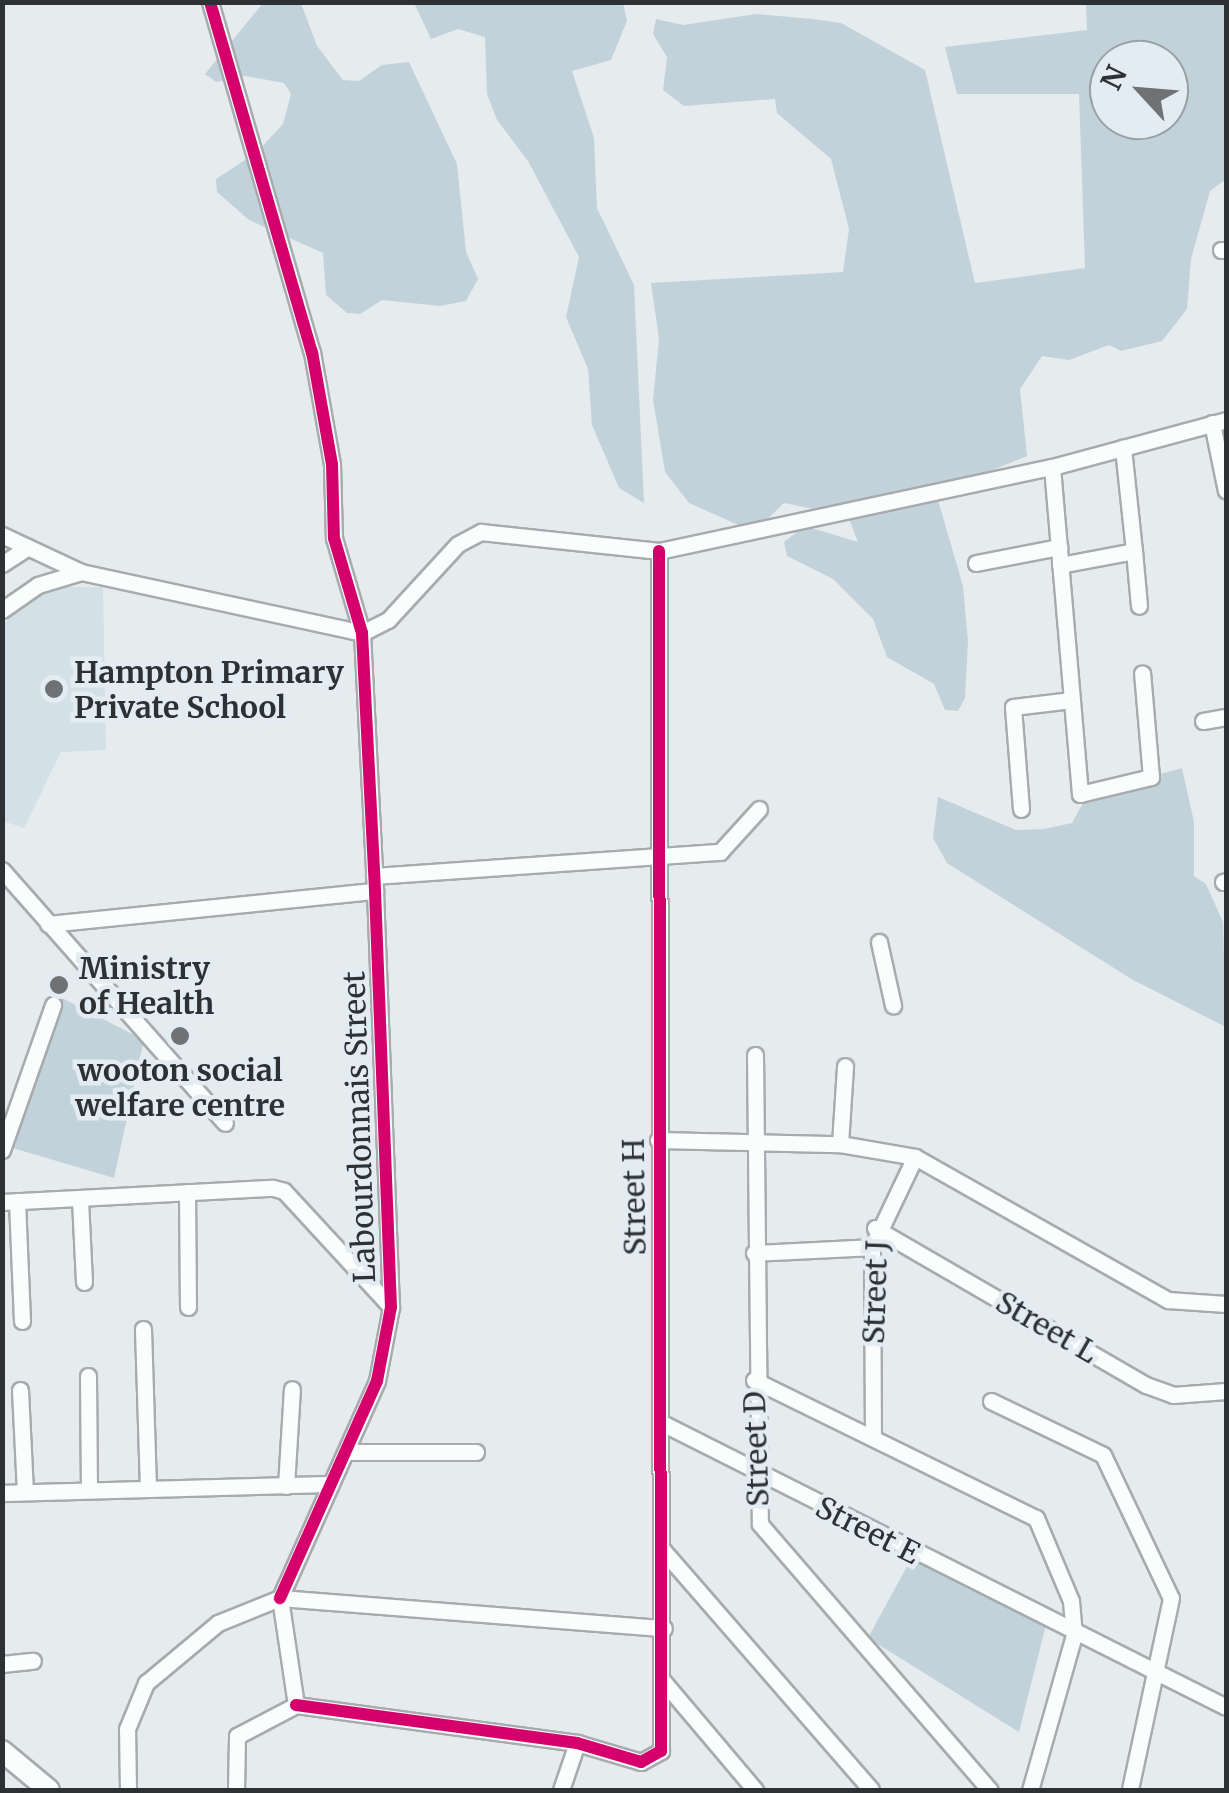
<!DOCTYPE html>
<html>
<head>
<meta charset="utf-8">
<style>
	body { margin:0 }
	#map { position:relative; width:1229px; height:1793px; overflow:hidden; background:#e6ebee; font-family:Merriweather,serif }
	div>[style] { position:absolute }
	.built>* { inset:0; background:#d3e0e6 }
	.green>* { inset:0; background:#c2d2db }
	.roads { filter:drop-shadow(2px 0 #a7abae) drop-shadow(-2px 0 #a7abae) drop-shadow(0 2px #a7abae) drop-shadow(0 -2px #a7abae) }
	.minor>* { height:15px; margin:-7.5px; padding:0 7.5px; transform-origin:7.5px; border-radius:7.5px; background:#fbfcfc }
	.major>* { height:20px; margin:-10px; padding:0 10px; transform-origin:10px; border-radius:10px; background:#fbfcfc }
	.cycleway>* { height:12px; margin:-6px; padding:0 6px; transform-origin:6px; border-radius:6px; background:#d6006c }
	.dots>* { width:28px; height:28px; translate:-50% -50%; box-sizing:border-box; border:5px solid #e2ecf2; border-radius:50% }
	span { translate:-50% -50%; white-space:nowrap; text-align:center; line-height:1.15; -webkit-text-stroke:9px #e2ecf2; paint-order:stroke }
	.poi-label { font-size:30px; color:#2d3133; font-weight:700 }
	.left { translate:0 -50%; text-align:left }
	.street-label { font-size:30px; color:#2d3133 }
	.frame { position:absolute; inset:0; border:5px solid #2d3133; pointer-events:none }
	.north { position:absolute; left:1089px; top:40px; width:100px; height:100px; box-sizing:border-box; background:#e2ecf2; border:2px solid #9aa1a6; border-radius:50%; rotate:296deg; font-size:28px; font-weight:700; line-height:40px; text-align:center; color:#2d3133 }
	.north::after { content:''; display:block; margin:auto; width:35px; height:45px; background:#6e7274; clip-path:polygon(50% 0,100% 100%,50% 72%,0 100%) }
</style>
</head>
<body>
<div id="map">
	<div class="built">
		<div style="clip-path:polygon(52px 587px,103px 587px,106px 750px,61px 752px,24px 828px,3px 821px,2px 627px,22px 602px)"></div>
	</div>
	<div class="green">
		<div style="clip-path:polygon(263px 3px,301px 3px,317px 46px,343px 80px,359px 81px,382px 65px,409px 62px,457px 164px,466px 252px,478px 279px,466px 301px,440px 306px,382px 300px,360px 314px,347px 313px,326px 295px,323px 253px,249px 220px,217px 192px,216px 179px,257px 152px,283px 124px,291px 94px,284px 83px,245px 76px,216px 82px,205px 74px)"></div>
		<div style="clip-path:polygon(414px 3px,623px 3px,627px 21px,611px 60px,572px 71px,594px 138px,597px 208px,634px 285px,644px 503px,619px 488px,592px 425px,588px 369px,566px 317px,579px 257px,528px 161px,497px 120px,487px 94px,485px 37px,458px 29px,431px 39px)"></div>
		<div style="clip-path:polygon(evenodd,1086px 3px,1226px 3px,1226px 179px,1210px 191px,1191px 259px,1187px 309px,1162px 341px,1121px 351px,1109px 345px,1069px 360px,1042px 356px,1020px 389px,1027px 456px,936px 493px,963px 586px,968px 641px,965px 698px,958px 711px,945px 710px,934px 684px,887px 657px,873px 619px,833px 579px,787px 556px,784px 542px,805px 526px,858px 542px,848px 516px,784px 503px,754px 532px,689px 503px,665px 472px,653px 400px,659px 339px,651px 283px,843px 272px,849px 229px,831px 159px,777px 113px,775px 99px,684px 106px,663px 90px,667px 57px,653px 34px,656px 19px,683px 25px,756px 14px,813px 19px,841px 23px,925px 70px,975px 283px,1085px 268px,1079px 94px,957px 94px,945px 47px,1087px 30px,1086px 3px,1109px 60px,1169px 60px,1169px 120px,1109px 120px,1109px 60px)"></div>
		<div style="clip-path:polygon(1182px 768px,1194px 822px,1194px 876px,1206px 884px,1223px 922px,1226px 1027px,1133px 980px,947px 863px,933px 838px,938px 797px,1016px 830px,1044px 829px,1072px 823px,1092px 787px,1104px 779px,1131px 782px)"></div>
		<div style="clip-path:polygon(62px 998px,144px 1040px,114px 1178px,6px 1146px)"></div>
		<div style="clip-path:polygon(912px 1557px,1046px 1625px,1019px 1732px,868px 1638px)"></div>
	</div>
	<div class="roads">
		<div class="minor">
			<div style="left:210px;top:2px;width:365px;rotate:73.8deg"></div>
			<div style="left:312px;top:352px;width:114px;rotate:79.9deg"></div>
			<div style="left:332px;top:464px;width:74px;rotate:88.5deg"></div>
			<div style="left:334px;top:538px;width:99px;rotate:73.6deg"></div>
			<div style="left:362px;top:633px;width:258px;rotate:87.1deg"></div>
			<div style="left:375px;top:891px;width:416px;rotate:87.8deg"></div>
			<div style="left:391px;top:1307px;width:75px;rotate:100.7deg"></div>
			<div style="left:377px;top:1381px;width:238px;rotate:114.1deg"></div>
			<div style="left:1221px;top:250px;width:5px"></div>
			<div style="left:1212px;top:423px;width:69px;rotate:78.4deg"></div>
			<div style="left:1052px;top:467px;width:328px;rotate:85.1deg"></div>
			<div style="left:1080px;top:794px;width:73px;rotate:-13.5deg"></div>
			<div style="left:1151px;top:777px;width:104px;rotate:-94.9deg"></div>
			<div style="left:2px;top:535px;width:87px;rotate:25.1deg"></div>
			<div style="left:81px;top:572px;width:288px;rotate:12.2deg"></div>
			<div style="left:362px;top:633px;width:29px;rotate:-27deg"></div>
			<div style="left:388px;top:620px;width:103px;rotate:-47.4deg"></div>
			<div style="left:458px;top:544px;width:26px;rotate:-28deg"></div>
			<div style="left:481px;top:532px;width:179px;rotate:6.1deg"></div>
			<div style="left:659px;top:551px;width:402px;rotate:-12.1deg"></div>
			<div style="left:1052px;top:467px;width:180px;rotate:-15.1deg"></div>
			<div style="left:1134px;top:551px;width:55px;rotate:84.8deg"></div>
			<div style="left:976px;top:563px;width:85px;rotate:-10.9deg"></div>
			<div style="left:2px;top:564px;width:31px;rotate:-33deg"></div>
			<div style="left:1060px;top:565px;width:75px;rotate:-10.7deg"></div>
			<div style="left:1134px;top:551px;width:104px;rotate:-96.1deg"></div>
			<div style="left:2px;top:610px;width:44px;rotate:-34.8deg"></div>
			<div style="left:38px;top:585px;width:45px;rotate:-16.8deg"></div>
			<div style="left:1203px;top:721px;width:23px;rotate:-10deg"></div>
			<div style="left:1021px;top:809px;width:102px;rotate:-94.5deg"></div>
			<div style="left:1013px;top:707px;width:59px;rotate:-6.8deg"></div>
			<div style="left:2px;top:870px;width:337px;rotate:48.6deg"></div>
			<div style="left:374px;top:876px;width:347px;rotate:-4deg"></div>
			<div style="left:720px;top:852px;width:58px;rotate:-47.8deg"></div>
			<div style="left:1223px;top:882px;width:3px;rotate:-18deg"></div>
			<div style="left:48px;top:924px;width:329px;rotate:-5.8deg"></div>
			<div style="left:879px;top:942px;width:65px;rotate:77.5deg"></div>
			<div style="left:755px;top:1055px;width:469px;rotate:89.4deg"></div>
			<div style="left:760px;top:1524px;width:352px;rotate:49.2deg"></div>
			<div style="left:658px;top:1140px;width:182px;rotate:1.3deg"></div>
			<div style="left:840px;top:1144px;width:76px;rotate:9.8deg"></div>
			<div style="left:915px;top:1157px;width:291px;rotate:29.5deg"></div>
			<div style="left:1168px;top:1300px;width:58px;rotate:3.9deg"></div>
			<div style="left:840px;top:1144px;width:78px;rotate:-86.3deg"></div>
			<div style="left:2px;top:1150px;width:154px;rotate:-70.6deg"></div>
			<div style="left:187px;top:1192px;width:115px;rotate:89.5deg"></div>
			<div style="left:80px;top:1200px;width:82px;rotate:87.2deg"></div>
			<div style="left:17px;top:1201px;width:120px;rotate:87.6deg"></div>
			<div style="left:2px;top:1202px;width:271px;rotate:-3deg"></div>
			<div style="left:273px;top:1188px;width:11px;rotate:15deg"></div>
			<div style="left:284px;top:1191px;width:158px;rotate:47.3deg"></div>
			<div style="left:875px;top:1228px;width:313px;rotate:30.1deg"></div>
			<div style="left:1146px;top:1385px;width:29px;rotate:20deg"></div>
			<div style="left:1173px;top:1395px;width:53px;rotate:-4.3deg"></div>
			<div style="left:754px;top:1253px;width:118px;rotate:-2.9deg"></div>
			<div style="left:143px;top:1329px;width:160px;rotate:88.2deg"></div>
			<div style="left:88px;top:1376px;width:114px;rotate:89.5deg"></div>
			<div style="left:754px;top:1380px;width:314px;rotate:26.1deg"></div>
			<div style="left:1036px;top:1518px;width:90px;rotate:67.1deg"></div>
			<div style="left:1071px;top:1601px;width:34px;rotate:85deg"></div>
			<div style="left:1074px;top:1635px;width:161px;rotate:105.8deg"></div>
			<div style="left:20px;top:1390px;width:102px;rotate:87.2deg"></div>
			<div style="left:991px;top:1401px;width:124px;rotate:25.7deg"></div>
			<div style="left:1103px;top:1455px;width:158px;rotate:64.6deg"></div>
			<div style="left:1171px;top:1598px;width:196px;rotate:102.1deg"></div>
			<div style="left:662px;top:1423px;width:631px;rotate:26.73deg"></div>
			<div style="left:873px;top:1438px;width:191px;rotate:-90.3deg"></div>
			<div style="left:872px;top:1247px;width:100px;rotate:-64.5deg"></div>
			<div style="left:348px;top:1452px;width:128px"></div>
			<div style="left:286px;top:1486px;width:97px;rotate:-86.5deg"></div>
			<div style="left:2px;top:1493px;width:327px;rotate:-1.6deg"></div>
			<div style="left:661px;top:1548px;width:320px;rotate:49deg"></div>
			<div style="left:280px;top:1598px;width:108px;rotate:81.5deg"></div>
			<div style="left:2px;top:1664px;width:31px;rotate:-6deg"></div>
			<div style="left:663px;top:1681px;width:143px;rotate:49.8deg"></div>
			<div style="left:296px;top:1705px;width:284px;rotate:7.7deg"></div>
			<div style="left:577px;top:1743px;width:67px;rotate:16.5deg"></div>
			<div style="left:641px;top:1762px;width:23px;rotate:-29deg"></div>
			<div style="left:661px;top:1751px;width:1200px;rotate:-90.1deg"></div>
			<div style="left:128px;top:1790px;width:61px;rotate:-90.9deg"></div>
			<div style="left:127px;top:1729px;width:50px;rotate:-67.6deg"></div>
			<div style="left:146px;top:1683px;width:94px;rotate:-39.8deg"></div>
			<div style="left:218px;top:1623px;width:67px;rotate:-22deg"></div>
			<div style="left:280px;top:1598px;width:385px;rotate:4.5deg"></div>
			<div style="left:236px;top:1790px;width:54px;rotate:-88.9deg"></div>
			<div style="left:237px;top:1736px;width:67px;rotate:-27.7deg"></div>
			<div style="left:561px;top:1790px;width:50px;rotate:-71.2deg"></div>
		</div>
		<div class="major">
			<div style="left:2px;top:1751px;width:61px;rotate:39.7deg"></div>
		</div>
	</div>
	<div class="cycleway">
		<div style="left:210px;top:2px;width:365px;rotate:73.8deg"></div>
		<div style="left:312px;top:352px;width:114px;rotate:79.9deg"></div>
		<div style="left:332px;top:464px;width:74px;rotate:88.5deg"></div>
		<div style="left:334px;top:538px;width:99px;rotate:73.6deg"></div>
		<div style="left:362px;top:633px;width:258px;rotate:87.1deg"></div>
		<div style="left:375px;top:891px;width:416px;rotate:87.8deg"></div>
		<div style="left:391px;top:1307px;width:75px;rotate:100.7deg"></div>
		<div style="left:377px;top:1381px;width:238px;rotate:114.1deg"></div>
		<div style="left:296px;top:1705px;width:284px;rotate:7.7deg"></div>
		<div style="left:577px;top:1743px;width:67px;rotate:16.5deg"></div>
		<div style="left:641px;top:1762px;width:23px;rotate:-29deg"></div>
		<div style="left:661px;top:1751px;width:1200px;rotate:-90.1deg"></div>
	</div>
	<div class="dots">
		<div style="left:54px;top:689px;background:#6e7274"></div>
		<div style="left:59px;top:985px;background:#6e7274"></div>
		<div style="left:180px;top:1036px;background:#6e7274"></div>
	</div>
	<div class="poi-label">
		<span class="left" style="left:74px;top:689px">Hampton Primary<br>Private School</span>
		<span class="left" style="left:79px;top:985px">Ministry<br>of Health</span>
		<span style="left:180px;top:1087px">wooton social<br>welfare centre</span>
	</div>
	<div class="street-label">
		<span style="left:359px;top:1127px;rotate:-92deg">Labourdonnais Street</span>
		<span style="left:634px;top:1197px;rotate:-91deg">Street H</span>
		<span style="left:875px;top:1292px;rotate:-88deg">Street J</span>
		<span style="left:1047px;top:1327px;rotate:30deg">Street L</span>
		<span style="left:756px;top:1449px;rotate:-92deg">Street D</span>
		<span style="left:868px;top:1530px;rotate:27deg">Street E</span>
	</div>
	<div class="frame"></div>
	<div class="north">N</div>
</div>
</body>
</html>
